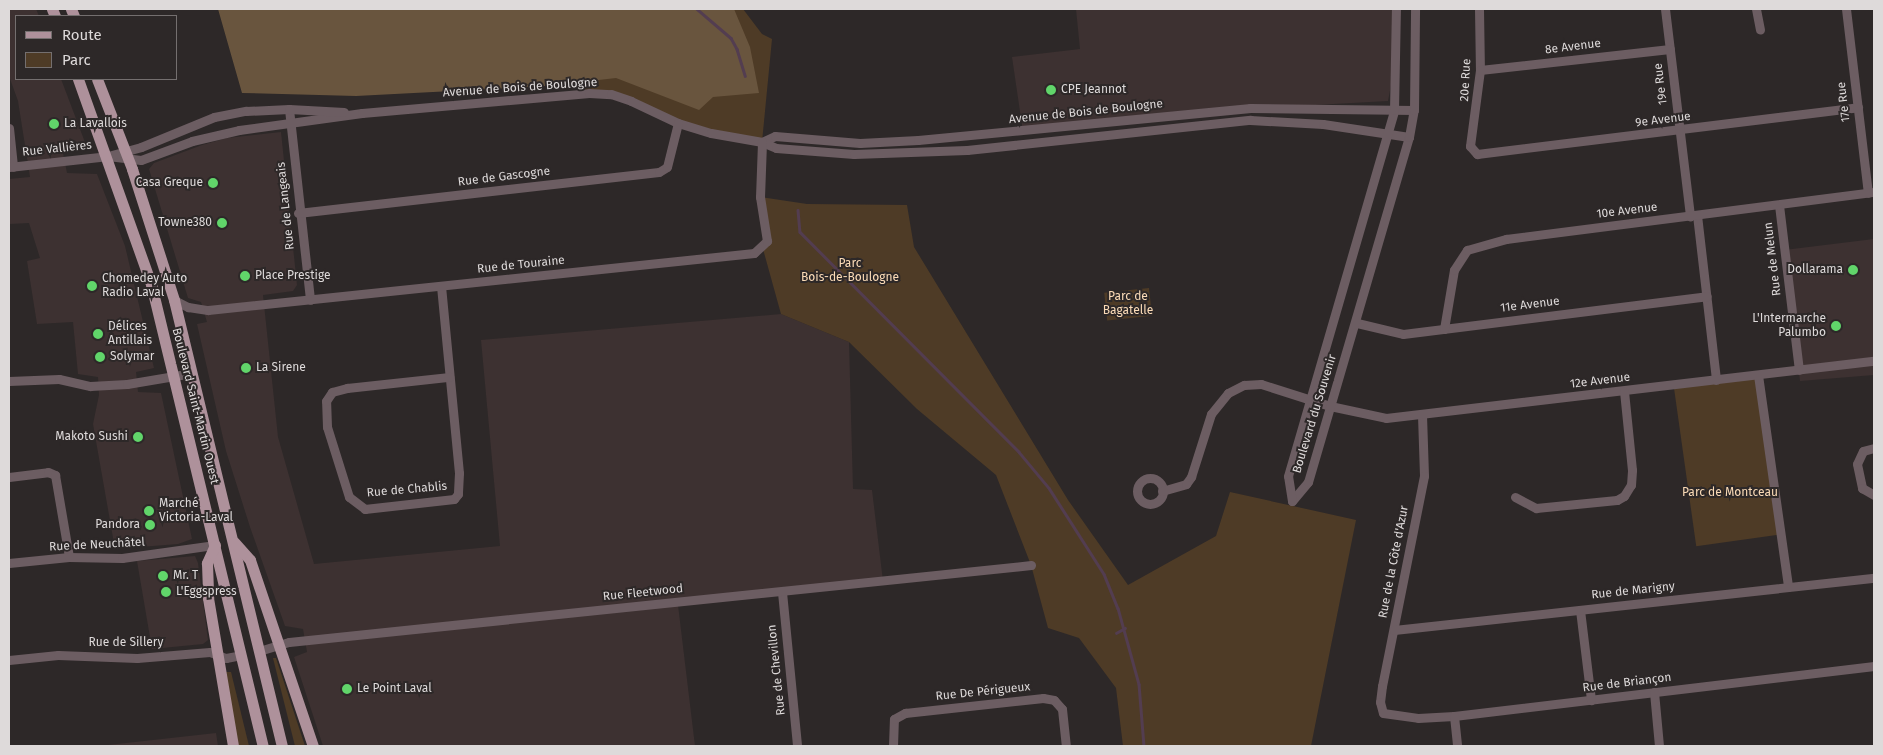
<!DOCTYPE html>
<html>
<head>
<meta charset="utf-8">
<style>
	body { margin:0 }
	#map { position:relative; width:1883px; height:755px; overflow:hidden; background:#2d2828; font-family:"Fira Sans",sans-serif }
	div>[style] { position:absolute }
	.built>* { inset:0; background:#3d3131 }
	.green>* { inset:0; background:#4e3b26; transform-origin:0 0 }
	.forest>* { inset:0; background:#69553e }
	.stream>* { height:2.5px; margin:-1.25px; padding:0 1.25px; transform-origin:1.25px; border-radius:1.25px; background:#533d50 }
	.minor>* { height:9px; margin:-4.5px; padding:0 4.5px; transform-origin:4.5px; border-radius:4.5px; background:#6c5d62 }
	.minor>.ring { margin:-4.5px; padding:0; box-sizing:content-box; background:none; border:9px solid #6c5d62; border-radius:50% }
	.major>* { height:11px; margin:-5.5px; padding:0 5.5px; transform-origin:5.5px; border-radius:5.5px; background:#ae919b }
	.dots>* { width:14px; height:14px; translate:-50% -50%; box-sizing:border-box; border:2px solid #2d2828; border-radius:50% }
	span { translate:-50% -50%; white-space:nowrap; text-align:center; line-height:1.15; -webkit-text-stroke:4px #2d2828; paint-order:stroke }
	.street-label { font-size:12px; color:#dedada }
	.poi-label { font-size:12px; color:#dedada }
	.left { translate:0 -50%; text-align:left }
	.right { translate:-100% -50%; text-align:right }
	.park-label { font-size:12px; color:#fbdbb7 }
	.frame { position:absolute; inset:0; border:10px solid #dedada; pointer-events:none }
	.legend { position:absolute; left:15px; top:15px; width:162px; height:65px; box-sizing:border-box; background:#2d2828; border:1px solid #746f6f; margin:0; padding:6px 9px; list-style:none; font-size:15px; color:#dedada }
	.legend li { display:flex; align-items:center; gap:10px; height:25px }
	.legend b { width:25px; border:1px solid #746f6f }
</style>
</head>
<body>
<div id="map">
	<div class="built">
		<div style="clip-path:polygon(9px 9px,36px 9px,39px 16px,16px 16px,16px 79px,61px 79px,86px 145px,62px 148px,67px 173px,97px 174px,125px 246px,154px 368px,136px 372px,138px 392px,161px 393px,192px 539px,178px 544px,115px 549px,93px 424px,99px 395px,98px 377px,78px 374px,73px 322px,37px 324px,27px 261px,40px 258px,29px 223px,9px 224px,9px 179px,30px 177px,18px 101px,9px 76px)"></div>
		<div style="clip-path:polygon(1076px 9px,1396px 9px,1398px 48px,1388px 101px,1223px 110px,1023px 132px,1012px 57px,1080px 49px)"></div>
		<div style="clip-path:polygon(281px 132px,297px 285px,293px 291px,263px 295px,278px 437px,314px 564px,500px 546px,481px 340px,781px 314px,849px 342px,853px 489px,872px 490px,883px 581px,678px 605px,695px 746px,323px 746px,294px 657px,307px 652px,303px 629px,285px 626px,250px 527px,226px 451px,197px 324px,207px 322px,201px 302px,188px 298px,149px 169px,154px 163px,202px 145px,227px 138px)"></div>
		<div style="clip-path:polygon(1874px 239px,1874px 375px,1800px 381px,1784px 250px)"></div>
		<div style="clip-path:polygon(195px 556px,198px 563px,208px 640px,203px 644px,152px 649px,137px 561px)"></div>
		<div style="clip-path:polygon(216px 733px,218px 746px,99px 746px)"></div>
	</div>
	<div class="green">
		<div style="clip-path:polygon(510px 9px,743px 9px,762px 34px,772px 39px,762px 142px,711px 133px,631px 101px,589px 93px,522px 33px)"></div>
		<div style="clip-path:polygon(760px 197px,807px 204px,907px 205px,914px 247px,1068px 500px,1128px 585px,1216px 536px,1230px 492px,1356px 520px,1311px 746px,1123px 746px,1116px 688px,1079px 638px,1048px 628px,1031px 565px,996px 475px,917px 409px,849px 342px,781px 314px,763px 249px,767px 241px)"></div>
		<div style="left:1149px;top:288px;width:28px;height:45px;rotate:84deg"></div>
		<div style="left:1758px;top:375px;width:161px;height:85px;rotate:82deg"></div>
		<div style="clip-path:polygon(273px 658px,276px 658px,305px 746px,295px 746px)"></div>
		<div style="clip-path:polygon(226px 672px,231px 672px,249px 746px,237px 746px)"></div>
	</div>
	<div class="forest">
		<div style="clip-path:polygon(218px 9px,734px 9px,750px 47px,759px 93px,713px 97px,699px 110px,616px 78px,546px 86px,356px 96px,242px 93px)"></div>
	</div>
	<div class="stream">
		<div style="left:697px;top:9px;width:45px;rotate:40.5deg"></div>
		<div style="left:731px;top:38px;width:13px;rotate:61deg"></div>
		<div style="left:737px;top:49px;width:28px;rotate:73deg"></div>
		<div style="left:798px;top:210px;width:22px;rotate:85deg"></div>
		<div style="left:800px;top:232px;width:310px;rotate:45.1deg"></div>
		<div style="left:1019px;top:452px;width:47px;rotate:50.2deg"></div>
		<div style="left:1049px;top:488px;width:102px;rotate:57.4deg"></div>
		<div style="left:1104px;top:574px;width:37px;rotate:68deg"></div>
		<div style="left:1118px;top:608px;width:79px;rotate:74.6deg"></div>
		<div style="left:1139px;top:684px;width:62px;rotate:85.4deg"></div>
		<div style="left:1116px;top:633px;width:10px;rotate:-29deg"></div>
	</div>
	<div class="minor">
		<div style="left:1479px;top:9px;width:61px;rotate:89.1deg"></div>
		<div style="left:1480px;top:70px;width:77px;rotate:97.5deg"></div>
		<div style="left:1470px;top:146px;width:11px;rotate:49deg"></div>
		<div style="left:1477px;top:154px;width:384px;rotate:-7deg"></div>
		<div style="left:1665px;top:9px;width:209px;rotate:83.1deg"></div>
		<div style="left:1756px;top:9px;width:21px;rotate:79deg"></div>
		<div style="left:1846px;top:9px;width:185px;rotate:83.2deg"></div>
		<div style="left:1480px;top:70px;width:191px;rotate:-6.3deg"></div>
		<div style="left:289px;top:109px;width:192px;rotate:83.7deg"></div>
		<div style="left:9px;top:128px;width:39px;rotate:84deg"></div>
		<div style="left:762px;top:142px;width:14px;rotate:-25deg"></div>
		<div style="left:775px;top:136px;width:85px;rotate:4.7deg"></div>
		<div style="left:860px;top:143px;width:58px;rotate:-3deg"></div>
		<div style="left:918px;top:140px;width:334px;rotate:-5.5deg"></div>
		<div style="left:1250px;top:108px;width:164px;rotate:0.7deg"></div>
		<div style="left:108px;top:156px;width:33px;rotate:7deg"></div>
		<div style="left:141px;top:160px;width:54px;rotate:-20.4deg"></div>
		<div style="left:192px;top:141px;width:48px;rotate:-13.2deg"></div>
		<div style="left:239px;top:130px;width:124px;rotate:-7.9deg"></div>
		<div style="left:362px;top:113px;width:228px;rotate:-5deg"></div>
		<div style="left:589px;top:93px;width:22px;rotate:3deg"></div>
		<div style="left:611px;top:94px;width:21px;rotate:19deg"></div>
		<div style="left:631px;top:101px;width:52px;rotate:25.1deg"></div>
		<div style="left:678px;top:123px;width:34px;rotate:17deg"></div>
		<div style="left:711px;top:133px;width:52px;rotate:10deg"></div>
		<div style="left:762px;top:142px;width:15px;rotate:23deg"></div>
		<div style="left:776px;top:148px;width:78px;rotate:4.4deg"></div>
		<div style="left:854px;top:154px;width:113px;rotate:-2deg"></div>
		<div style="left:967px;top:150px;width:285px;rotate:-6.1deg"></div>
		<div style="left:1250px;top:120px;width:73px;rotate:3.1deg"></div>
		<div style="left:1323px;top:124px;width:87px;rotate:8.6deg"></div>
		<div style="left:9px;top:167px;width:100px;rotate:-6.3deg"></div>
		<div style="left:108px;top:156px;width:34px;rotate:-15deg"></div>
		<div style="left:141px;top:147px;width:79px;rotate:-22.3deg"></div>
		<div style="left:214px;top:117px;width:33px;rotate:-11deg"></div>
		<div style="left:246px;top:111px;width:43px;rotate:-2.7deg"></div>
		<div style="left:289px;top:109px;width:55px;rotate:3.1deg"></div>
		<div style="left:1779px;top:205px;width:166px;rotate:83.1deg"></div>
		<div style="left:298px;top:213px;width:363px;rotate:-6.5deg"></div>
		<div style="left:659px;top:172px;width:9px;rotate:-32deg"></div>
		<div style="left:667px;top:167px;width:45px;rotate:-76deg"></div>
		<div style="left:1697px;top:215px;width:166px;rotate:83.4deg"></div>
		<div style="left:441px;top:286px;width:188px;rotate:84.5deg"></div>
		<div style="left:459px;top:473px;width:21px;rotate:93deg"></div>
		<div style="left:458px;top:494px;width:6px;rotate:129deg"></div>
		<div style="left:454px;top:499px;width:90px;rotate:173.6deg"></div>
		<div style="left:365px;top:509px;width:20px;rotate:-143deg"></div>
		<div style="left:349px;top:497px;width:73px;rotate:-107.4deg"></div>
		<div style="left:327px;top:427px;width:26px;rotate:-92deg"></div>
		<div style="left:326px;top:401px;width:11px;rotate:-56deg"></div>
		<div style="left:332px;top:392px;width:16px;rotate:-15deg"></div>
		<div style="left:347px;top:388px;width:103px;rotate:-6.2deg"></div>
		<div style="left:174px;top:300px;width:16px;rotate:27deg"></div>
		<div style="left:188px;top:307px;width:20px;rotate:9deg"></div>
		<div style="left:208px;top:310px;width:549px;rotate:-5.96deg"></div>
		<div style="left:754px;top:253px;width:18px;rotate:-43deg"></div>
		<div style="left:767px;top:241px;width:45px;rotate:-99deg"></div>
		<div style="left:760px;top:197px;width:55px;rotate:-87.9deg"></div>
		<div style="left:1357px;top:323px;width:47px;rotate:13.4deg"></div>
		<div style="left:1403px;top:334px;width:306px;rotate:-7.1deg"></div>
		<div style="left:1444px;top:329px;width:60px;rotate:-80.4deg"></div>
		<div style="left:1454px;top:270px;width:24px;rotate:-57deg"></div>
		<div style="left:1467px;top:250px;width:41px;rotate:-15.8deg"></div>
		<div style="left:1506px;top:239px;width:371px;rotate:-7.3deg"></div>
		<div style="left:1758px;top:375px;width:214px;rotate:81.9deg"></div>
		<div style="left:9px;top:381px;width:50px;rotate:-2.3deg"></div>
		<div style="left:59px;top:379px;width:32px;rotate:13deg"></div>
		<div style="left:90px;top:386px;width:37px;rotate:-3deg"></div>
		<div style="left:127px;top:384px;width:66px;rotate:-9.6deg"></div>
		<div style="left:1422px;top:415px;width:61px;rotate:88.1deg"></div>
		<div style="left:1424px;top:476px;width:214px;rotate:101.3deg"></div>
		<div style="left:1382px;top:686px;width:16px;rotate:97deg"></div>
		<div style="left:1380px;top:702px;width:11px;rotate:75deg"></div>
		<div style="left:1383px;top:713px;width:35px;rotate:8deg"></div>
		<div style="left:1418px;top:718px;width:36px;rotate:-3deg"></div>
		<div style="left:1454px;top:716px;width:423px;rotate:-6.8deg"></div>
		<div style="left:1874px;top:448px;width:11px;rotate:165deg"></div>
		<div style="left:1863px;top:451px;width:14px;rotate:115deg"></div>
		<div style="left:1857px;top:464px;width:25px;rotate:78deg"></div>
		<div style="left:1862px;top:488px;width:14px;rotate:30deg"></div>
		<div style="left:9px;top:477px;width:39px;rotate:-7deg"></div>
		<div style="left:48px;top:472px;width:8px;rotate:23deg"></div>
		<div style="left:55px;top:475px;width:83px;rotate:80.3deg"></div>
		<div class="ring" style="left:1137px;top:478px;width:17px;height:17px"></div>
		<div style="left:1162px;top:491px;width:25px;rotate:-16deg"></div>
		<div style="left:1186px;top:484px;width:9px;rotate:-54deg"></div>
		<div style="left:1191px;top:477px;width:66px;rotate:-72.4deg"></div>
		<div style="left:1211px;top:414px;width:27px;rotate:-51deg"></div>
		<div style="left:1228px;top:393px;width:18px;rotate:-27deg"></div>
		<div style="left:1244px;top:385px;width:17px;rotate:-3deg"></div>
		<div style="left:1261px;top:384px;width:72px;rotate:17.7deg"></div>
		<div style="left:1330px;top:406px;width:57px;rotate:12.1deg"></div>
		<div style="left:1386px;top:418px;width:491px;rotate:-6.7deg"></div>
		<div style="left:1515px;top:497px;width:24px;rotate:28deg"></div>
		<div style="left:1536px;top:508px;width:81px;rotate:-5.6deg"></div>
		<div style="left:1617px;top:500px;width:8px;rotate:-30deg"></div>
		<div style="left:1624px;top:496px;width:13px;rotate:-58deg"></div>
		<div style="left:1631px;top:485px;width:15px;rotate:-86deg"></div>
		<div style="left:1632px;top:470px;width:79px;rotate:-95.8deg"></div>
		<div style="left:1292px;top:501px;width:25px;rotate:-50deg"></div>
		<div style="left:1308px;top:482px;width:359px;rotate:-73.7deg"></div>
		<div style="left:1409px;top:137px;width:27px;rotate:-80deg"></div>
		<div style="left:1414px;top:110px;width:101px;rotate:-89.4deg"></div>
		<div style="left:1292px;top:501px;width:25px;rotate:-99deg"></div>
		<div style="left:1288px;top:476px;width:381px;rotate:-73.8deg"></div>
		<div style="left:1394px;top:110px;width:101px;rotate:-88.9deg"></div>
		<div style="left:9px;top:563px;width:60px;rotate:-5.7deg"></div>
		<div style="left:69px;top:557px;width:53px;rotate:1.1deg"></div>
		<div style="left:122px;top:558px;width:94px;rotate:-8deg"></div>
		<div style="left:782px;top:592px;width:155px;rotate:84.4deg"></div>
		<div style="left:1580px;top:610px;width:91px;rotate:83deg"></div>
		<div style="left:1394px;top:630px;width:483px;rotate:-6.2deg"></div>
		<div style="left:259px;top:651px;width:31px;rotate:-17deg"></div>
		<div style="left:289px;top:642px;width:746px;rotate:-5.92deg"></div>
		<div style="left:9px;top:660px;width:49px;rotate:-5.8deg"></div>
		<div style="left:58px;top:655px;width:79px;rotate:2.2deg"></div>
		<div style="left:137px;top:658px;width:73px;rotate:-4.7deg"></div>
		<div style="left:210px;top:652px;width:17px;rotate:21deg"></div>
		<div style="left:226px;top:658px;width:15px;rotate:-11deg"></div>
		<div style="left:1654px;top:692px;width:54px;rotate:84.7deg"></div>
		<div style="left:1454px;top:716px;width:30px;rotate:84deg"></div>
		<div style="left:893px;top:746px;width:27px;rotate:-88deg"></div>
		<div style="left:894px;top:719px;width:13px;rotate:-29deg"></div>
		<div style="left:905px;top:713px;width:139px;rotate:-6.2deg"></div>
		<div style="left:1043px;top:698px;width:11px;rotate:10deg"></div>
		<div style="left:1054px;top:700px;width:12px;rotate:48deg"></div>
		<div style="left:1062px;top:709px;width:37px;rotate:84deg"></div>
	</div>
	<div class="major">
		<div style="left:52px;top:9px;width:8px;rotate:67deg"></div>
		<div style="left:71px;top:9px;width:8px;rotate:67deg"></div>
		<div style="left:78px;top:79px;width:218px;rotate:70.4deg"></div>
		<div style="left:151px;top:284px;width:475px;rotate:76.4deg"></div>
		<div style="left:97px;top:79px;width:97px;rotate:68.7deg"></div>
		<div style="left:132px;top:169px;width:138px;rotate:72.2deg"></div>
		<div style="left:174px;top:300px;width:459px;rotate:76.4deg"></div>
		<div style="left:234px;top:542px;width:24px;rotate:48deg"></div>
		<div style="left:250px;top:560px;width:196px;rotate:71.3deg"></div>
		<div style="left:215px;top:545px;width:20px;rotate:114deg"></div>
		<div style="left:207px;top:563px;width:35px;rotate:88deg"></div>
		<div style="left:208px;top:598px;width:150px;rotate:80.4deg"></div>
	</div>
	<div class="dots">
		<div style="left:1051px;top:90px;background:#61d56a"></div>
		<div style="left:54px;top:124px;background:#61d56a"></div>
		<div style="left:213px;top:183px;background:#61d56a"></div>
		<div style="left:222px;top:223px;background:#61d56a"></div>
		<div style="left:1853px;top:270px;background:#61d56a"></div>
		<div style="left:245px;top:276px;background:#61d56a"></div>
		<div style="left:92px;top:286px;background:#61d56a"></div>
		<div style="left:1836px;top:326px;background:#61d56a"></div>
		<div style="left:98px;top:334px;background:#61d56a"></div>
		<div style="left:100px;top:357px;background:#61d56a"></div>
		<div style="left:246px;top:368px;background:#61d56a"></div>
		<div style="left:138px;top:437px;background:#61d56a"></div>
		<div style="left:149px;top:511px;background:#61d56a"></div>
		<div style="left:150px;top:525px;background:#61d56a"></div>
		<div style="left:163px;top:576px;background:#61d56a"></div>
		<div style="left:166px;top:592px;background:#61d56a"></div>
		<div style="left:347px;top:689px;background:#61d56a"></div>
	</div>
	<div class="street-label">
		<span style="left:1573px;top:47px;rotate:-7deg">8e Avenue</span>
		<span style="left:1466px;top:80px;rotate:-87deg">20e Rue</span>
		<span style="left:1661px;top:84px;rotate:-97deg">19e Rue</span>
		<span style="left:520px;top:88px;rotate:-4deg">Avenue de Bois de Boulogne</span>
		<span style="left:1844px;top:102px;rotate:-97deg">17e Rue</span>
		<span style="left:1086px;top:112px;rotate:-6deg">Avenue de Bois de Boulogne</span>
		<span style="left:1663px;top:120px;rotate:-7deg">9e Avenue</span>
		<span style="left:57px;top:149px;rotate:-6deg">Rue Vallières</span>
		<span style="left:504px;top:177px;rotate:-7deg">Rue de Gascogne</span>
		<span style="left:286px;top:206px;rotate:-96deg">Rue de Langeais</span>
		<span style="left:1627px;top:211px;rotate:-7deg">10e Avenue</span>
		<span style="left:1773px;top:259px;rotate:-97deg">Rue de Melun</span>
		<span style="left:521px;top:265px;rotate:-6deg">Rue de Touraine</span>
		<span style="left:1530px;top:305px;rotate:-7deg">11e Avenue</span>
		<span style="left:1600px;top:381px;rotate:-7deg">12e Avenue</span>
		<span style="left:195px;top:406px;rotate:76deg">Boulevard Saint-Martin Ouest</span>
		<span style="left:1315px;top:414px;rotate:-73deg">Boulevard du Souvenir</span>
		<span style="left:407px;top:490px;rotate:-5deg">Rue de Chablis</span>
		<span style="left:97px;top:545px;rotate:-3deg">Rue de Neuchâtel</span>
		<span style="left:1394px;top:562px;rotate:-79deg">Rue de la Côte d'Azur</span>
		<span style="left:1633px;top:591px;rotate:-6deg">Rue de Marigny</span>
		<span style="left:643px;top:593px;rotate:-6deg">Rue Fleetwood</span>
		<span style="left:126px;top:643px">Rue de Sillery</span>
		<span style="left:777px;top:670px;rotate:-96deg">Rue de Chevillon</span>
		<span style="left:1627px;top:683px;rotate:-7deg">Rue de Briançon</span>
		<span style="left:983px;top:692px;rotate:-6deg">Rue De Périgueux</span>
	</div>
	<div class="poi-label">
		<span class="left" style="left:1061px;top:90px">CPE Jeannot</span>
		<span class="left" style="left:64px;top:124px">La Lavallois</span>
		<span class="right" style="left:203px;top:183px">Casa Greque</span>
		<span class="right" style="left:212px;top:223px">Towne380</span>
		<span class="right" style="left:1843px;top:270px">Dollarama</span>
		<span class="left" style="left:255px;top:276px">Place Prestige</span>
		<span class="left" style="left:102px;top:286px">Chomedey Auto<br>Radio Laval</span>
		<span class="right" style="left:1826px;top:326px">L'Intermarche<br>Palumbo</span>
		<span class="left" style="left:108px;top:334px">Délices<br>Antillais</span>
		<span class="left" style="left:110px;top:357px">Solymar</span>
		<span class="left" style="left:256px;top:368px">La Sirene</span>
		<span class="right" style="left:128px;top:437px">Makoto Sushi</span>
		<span class="left" style="left:159px;top:511px">Marché<br>Victoria-Laval</span>
		<span class="right" style="left:140px;top:525px">Pandora</span>
		<span class="left" style="left:173px;top:576px">Mr. T</span>
		<span class="left" style="left:176px;top:592px">L'Eggspress</span>
		<span class="left" style="left:357px;top:689px">Le Point Laval</span>
	</div>
	<div class="park-label">
		<span style="left:850px;top:271px">Parc<br>Bois-de-Boulogne</span>
		<span style="left:1128px;top:304px">Parc de<br>Bagatelle</span>
		<span style="left:1730px;top:493px">Parc de Montceau</span>
	</div>
	<div class="frame"></div>
	<ul class="legend">
	<li><b style="height:6px;background:#ae919b"></b>Route</li>
	<li><b style="height:14px;background:#4e3b26"></b>Parc</li>
	</ul>
</div>
</body>
</html>
